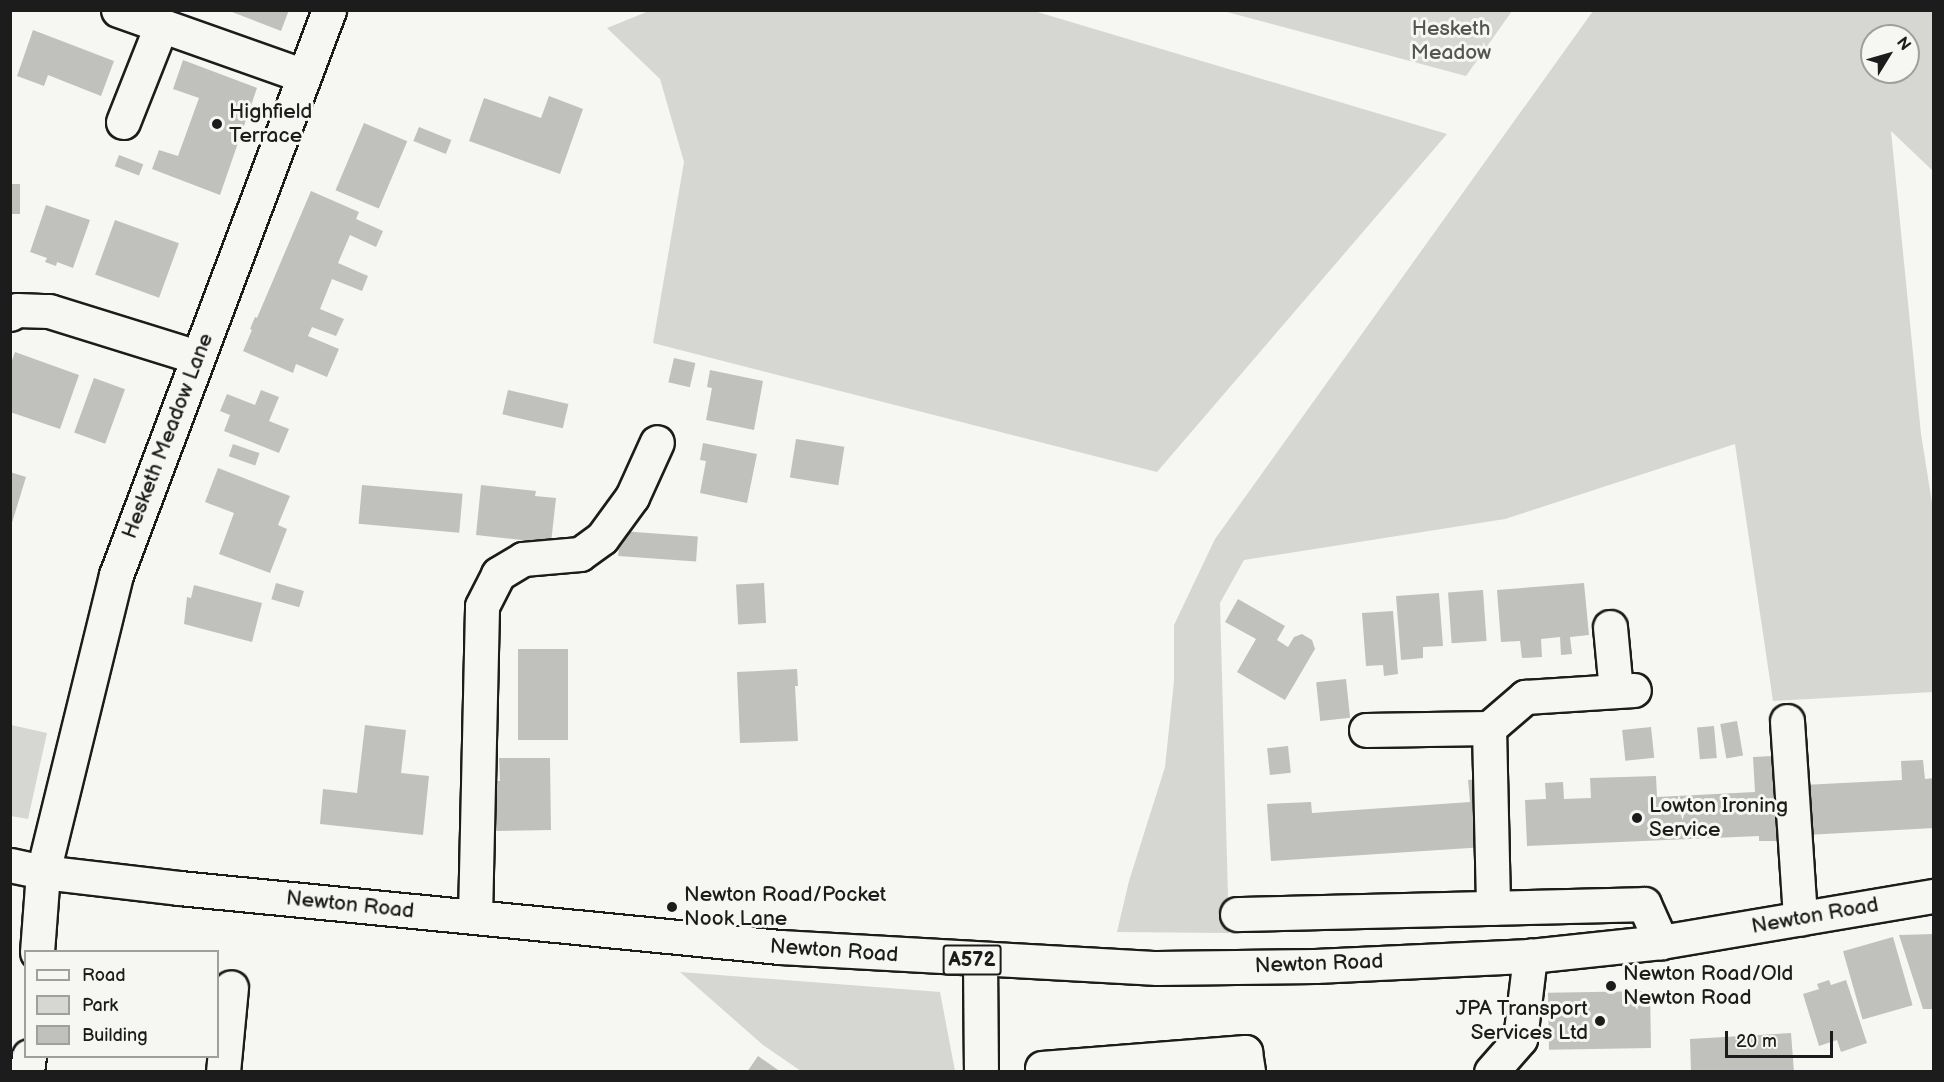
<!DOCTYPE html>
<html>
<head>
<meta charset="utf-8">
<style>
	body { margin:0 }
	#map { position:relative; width:1944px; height:1082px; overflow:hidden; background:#f6f6f2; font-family:"Balsamiq Sans",sans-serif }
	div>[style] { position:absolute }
	.green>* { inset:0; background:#d6d6d2 }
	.building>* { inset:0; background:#c0c0bd; transform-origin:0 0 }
	.roads { filter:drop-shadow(2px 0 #1c1c1c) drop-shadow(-2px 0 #1c1c1c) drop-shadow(0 2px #1c1c1c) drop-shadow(0 -2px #1c1c1c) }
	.minor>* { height:33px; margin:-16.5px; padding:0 16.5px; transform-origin:16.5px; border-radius:16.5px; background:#f6f6f2 }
	.major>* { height:33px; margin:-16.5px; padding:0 16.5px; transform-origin:16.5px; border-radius:16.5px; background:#f6f6f2 }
	.dots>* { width:16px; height:16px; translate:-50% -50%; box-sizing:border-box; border:3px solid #f6f6f2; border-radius:50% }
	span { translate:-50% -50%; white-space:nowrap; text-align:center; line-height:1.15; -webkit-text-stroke:6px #f6f6f2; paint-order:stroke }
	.shield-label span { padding:2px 4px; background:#f6f6f2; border:2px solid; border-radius:4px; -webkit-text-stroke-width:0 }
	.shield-label { font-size:20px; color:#1c1c1c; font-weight:700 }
	.park-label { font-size:21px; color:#545453 }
	.poi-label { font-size:21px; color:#1c1c1c }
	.left { translate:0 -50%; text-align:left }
	.right { translate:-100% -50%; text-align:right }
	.street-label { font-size:21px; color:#1c1c1c }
	.frame { position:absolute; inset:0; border:12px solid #1c1c1c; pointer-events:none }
	.legend { position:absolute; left:24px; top:950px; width:195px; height:108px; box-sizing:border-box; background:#f6f6f2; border:2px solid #9f9f9c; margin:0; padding:8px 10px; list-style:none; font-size:18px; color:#1c1c1c }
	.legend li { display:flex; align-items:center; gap:12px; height:30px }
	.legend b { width:30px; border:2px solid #9f9f9c }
	.north { position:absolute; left:1860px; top:24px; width:60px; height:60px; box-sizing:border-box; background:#f6f6f2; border:2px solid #9f9f9c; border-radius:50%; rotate:53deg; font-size:16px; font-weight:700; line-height:24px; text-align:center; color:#1c1c1c }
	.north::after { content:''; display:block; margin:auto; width:21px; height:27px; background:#1c1c1c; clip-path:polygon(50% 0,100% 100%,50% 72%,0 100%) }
	.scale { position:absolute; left:1725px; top:1031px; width:108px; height:27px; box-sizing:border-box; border:3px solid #1c1c1c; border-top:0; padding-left:8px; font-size:18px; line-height:21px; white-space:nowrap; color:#1c1c1c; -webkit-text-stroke:4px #f6f6f2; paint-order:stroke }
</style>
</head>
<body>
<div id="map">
	<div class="green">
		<div style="clip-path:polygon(649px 11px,1034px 11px,1447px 134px,1157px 472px,653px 343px,684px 162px,660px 79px,607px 28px)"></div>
		<div style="clip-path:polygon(1223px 11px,1512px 11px,1466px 76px)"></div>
		<div style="clip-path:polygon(evenodd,1593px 11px,1933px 11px,1933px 171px,1891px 131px,1921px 434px,1933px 509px,1933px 692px,1773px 701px,1735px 444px,1505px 519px,1244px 560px,1220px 603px,1229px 933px,1117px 932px,1129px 881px,1165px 767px,1174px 681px,1174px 625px,1215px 539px,1593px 11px,1872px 36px,1908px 36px,1908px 72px,1872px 72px,1872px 36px)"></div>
		<div style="clip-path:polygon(11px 725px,47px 733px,28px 819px,11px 816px)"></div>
		<div style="clip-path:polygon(680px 972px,940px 992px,955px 1071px,801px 1071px,763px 1045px)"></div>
	</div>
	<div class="building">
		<div style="clip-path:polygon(227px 10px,289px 10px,281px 31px)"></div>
		<div style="clip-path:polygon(33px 30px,114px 61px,101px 96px,48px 75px,44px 86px,17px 76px)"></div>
		<div style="clip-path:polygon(183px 60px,257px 88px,220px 195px,152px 169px,159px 150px,178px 156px,199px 98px,173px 89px)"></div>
		<div style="clip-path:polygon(549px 96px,583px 109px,560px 174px,469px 141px,484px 98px,541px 118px)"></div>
		<div style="left:364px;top:123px;width:47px;height:73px;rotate:23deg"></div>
		<div style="left:419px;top:127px;width:35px;height:15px;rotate:22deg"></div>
		<div style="left:119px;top:155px;width:26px;height:12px;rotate:21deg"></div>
		<div style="left:10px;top:184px;width:10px;height:30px"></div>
		<div style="clip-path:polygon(311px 191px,359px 212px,356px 219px,383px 231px,376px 247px,350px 235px,338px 263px,368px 276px,362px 291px,332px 279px,320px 309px,344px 319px,336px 336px,312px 327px,308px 336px,339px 349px,327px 377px,296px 364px,293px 373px,243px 351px,252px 330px,250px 329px,255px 317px,257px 318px)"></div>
		<div style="clip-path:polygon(46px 205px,90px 220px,73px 268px,57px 262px,56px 266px,45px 262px,47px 258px,30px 252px)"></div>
		<div style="left:115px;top:220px;width:68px;height:58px;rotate:20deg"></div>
		<div style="clip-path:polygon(15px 352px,79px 375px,60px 429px,10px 412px,10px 366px)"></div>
		<div style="left:674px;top:358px;width:22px;height:25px;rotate:13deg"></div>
		<div style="clip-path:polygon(710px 370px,763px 381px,754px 430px,706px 420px,712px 388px,707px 387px)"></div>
		<div style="left:94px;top:378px;width:33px;height:58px;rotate:20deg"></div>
		<div style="clip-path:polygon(261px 390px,279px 397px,269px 421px,289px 429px,279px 453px,224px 431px,230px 415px,220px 411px,227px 394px,255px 405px)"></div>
		<div style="left:508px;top:390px;width:62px;height:25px;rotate:13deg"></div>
		<div style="left:796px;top:439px;width:49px;height:39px;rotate:9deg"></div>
		<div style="clip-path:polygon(703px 443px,757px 454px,747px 503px,700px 493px,706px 461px,700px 460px)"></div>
		<div style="left:233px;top:444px;width:28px;height:13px;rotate:19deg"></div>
		<div style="clip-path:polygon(218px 468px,290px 496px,278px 525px,287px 529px,270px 573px,219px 554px,234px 513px,205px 502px)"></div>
		<div style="clip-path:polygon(10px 472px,26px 477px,11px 526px,10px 526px)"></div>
		<div style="left:362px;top:485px;width:101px;height:39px;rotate:5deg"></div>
		<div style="clip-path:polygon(481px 485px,536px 491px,535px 496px,556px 498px,551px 543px,476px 535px)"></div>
		<div style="left:620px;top:531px;width:78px;height:25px;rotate:4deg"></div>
		<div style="left:276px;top:583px;width:29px;height:17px;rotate:16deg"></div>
		<div style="left:764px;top:583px;width:40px;height:28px;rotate:87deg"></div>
		<div style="clip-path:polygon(1584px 583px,1589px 635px,1570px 637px,1572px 654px,1561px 655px,1560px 637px,1541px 639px,1542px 657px,1522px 658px,1520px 641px,1501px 642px,1497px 590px)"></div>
		<div style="clip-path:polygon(194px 585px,262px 603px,252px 642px,184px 624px,187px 597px,191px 598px)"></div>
		<div style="left:1483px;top:590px;width:51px;height:35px;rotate:86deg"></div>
		<div style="clip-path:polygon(1439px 593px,1443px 646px,1423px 647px,1423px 658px,1401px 660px,1396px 596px)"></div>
		<div style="clip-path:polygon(1238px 599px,1285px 626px,1277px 640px,1288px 647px,1294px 637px,1302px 634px,1312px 640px,1315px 649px,1285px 700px,1237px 672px,1256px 639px,1225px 622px)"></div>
		<div style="clip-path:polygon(1393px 611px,1398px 674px,1384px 676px,1383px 665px,1366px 666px,1362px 613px)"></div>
		<div style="left:518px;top:649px;width:50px;height:91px"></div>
		<div style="clip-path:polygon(797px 669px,798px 686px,795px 686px,798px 741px,740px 743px,737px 672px)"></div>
		<div style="left:1346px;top:679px;width:39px;height:30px;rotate:84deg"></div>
		<div style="left:1737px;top:721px;width:35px;height:17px;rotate:80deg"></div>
		<div style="clip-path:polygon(365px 725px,406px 730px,401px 773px,429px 776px,423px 835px,320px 824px,323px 789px,357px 793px)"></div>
		<div style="left:1714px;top:726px;width:32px;height:17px;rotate:85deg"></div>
		<div style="left:1651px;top:727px;width:31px;height:29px;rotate:84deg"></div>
		<div style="left:1288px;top:746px;width:27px;height:21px;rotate:84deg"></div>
		<div style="clip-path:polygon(1773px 756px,1778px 841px,1759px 841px,1759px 836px,1527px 846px,1525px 800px,1546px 799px,1545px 783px,1563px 782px,1564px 799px,1591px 798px,1590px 778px,1656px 776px,1657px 797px,1755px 792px,1753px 757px)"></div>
		<div style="clip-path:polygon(499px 758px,550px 758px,551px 830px,493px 831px,493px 781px,500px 781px)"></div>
		<div style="clip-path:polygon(1923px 760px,1925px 779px,1934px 778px,1934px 828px,1806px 835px,1803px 785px,1902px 780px,1901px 761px)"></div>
		<div style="clip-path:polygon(1480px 779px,1485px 847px,1271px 861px,1267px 804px,1311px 802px,1312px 813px,1470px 802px,1468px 780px)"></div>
		<div style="clip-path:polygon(1934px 934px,1934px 1009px,1923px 1009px,1899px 935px)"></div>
		<div style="left:1893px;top:937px;width:71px;height:52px;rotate:74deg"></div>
		<div style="clip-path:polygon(1829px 980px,1831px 985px,1846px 980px,1867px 1043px,1841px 1052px,1837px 1040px,1819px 1046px,1803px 994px,1819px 989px,1817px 984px)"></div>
		<div style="left:1650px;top:991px;width:57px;height:102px;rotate:89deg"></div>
		<div style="clip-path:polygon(1791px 1033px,1794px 1072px,1691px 1072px,1690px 1039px)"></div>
		<div style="clip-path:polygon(758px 1056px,781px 1072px,747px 1072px)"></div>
	</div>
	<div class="roads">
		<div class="minor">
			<div style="left:118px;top:10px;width:197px;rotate:19.5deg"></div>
			<div style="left:123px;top:122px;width:103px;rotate:-68.4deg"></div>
			<div style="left:10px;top:314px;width:8px;rotate:-30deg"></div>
			<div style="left:17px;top:310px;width:32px;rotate:2deg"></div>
			<div style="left:49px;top:311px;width:155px;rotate:17.3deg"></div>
			<div style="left:1610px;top:627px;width:64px;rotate:84.6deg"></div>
			<div style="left:1787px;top:721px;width:198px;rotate:86.2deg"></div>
			<div style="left:1489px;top:728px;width:48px;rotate:-40.7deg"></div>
			<div style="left:1525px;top:697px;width:109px;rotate:-3.7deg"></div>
			<div style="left:1366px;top:730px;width:123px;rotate:-0.9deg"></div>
			<div style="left:1489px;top:728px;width:180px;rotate:88.7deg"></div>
			<div style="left:1237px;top:914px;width:407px;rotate:-1.4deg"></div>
			<div style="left:1644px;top:904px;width:42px;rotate:65.9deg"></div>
			<div style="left:475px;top:917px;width:311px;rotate:-88.7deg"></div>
			<div style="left:482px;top:606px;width:36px;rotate:-63deg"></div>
			<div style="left:498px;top:574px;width:29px;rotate:-31deg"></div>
			<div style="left:523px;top:559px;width:57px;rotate:-5deg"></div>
			<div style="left:580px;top:554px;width:27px;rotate:-36deg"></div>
			<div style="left:602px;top:538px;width:51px;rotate:-53.8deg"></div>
			<div style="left:632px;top:497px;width:60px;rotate:-65.6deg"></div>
			<div style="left:37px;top:952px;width:80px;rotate:-85.7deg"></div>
			<div style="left:43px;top:872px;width:306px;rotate:-76.2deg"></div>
			<div style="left:116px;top:575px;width:604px;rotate:-69.34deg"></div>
			<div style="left:980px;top:960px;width:112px;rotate:89.5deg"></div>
			<div style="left:1042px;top:1068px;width:204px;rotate:-4.5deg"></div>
			<div style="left:1245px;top:1052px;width:20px;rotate:81deg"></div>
			<div style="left:27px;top:1072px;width:16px;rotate:-83deg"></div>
			<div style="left:223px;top:1072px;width:85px;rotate:-84.6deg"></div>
			<div style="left:1491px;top:1072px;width:44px;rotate:-48.7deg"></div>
			<div style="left:1520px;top:1039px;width:84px;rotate:-83.1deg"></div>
		</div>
		<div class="major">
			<div style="left:10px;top:865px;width:34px;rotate:12deg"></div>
			<div style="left:43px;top:872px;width:137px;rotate:6.7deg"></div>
			<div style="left:179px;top:888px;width:604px;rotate:5.61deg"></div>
			<div style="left:780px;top:947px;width:378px;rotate:3.2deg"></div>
			<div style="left:1157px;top:968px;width:158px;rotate:-0.7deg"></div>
			<div style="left:1315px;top:966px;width:215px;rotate:-2.7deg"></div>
			<div style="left:1530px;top:956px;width:132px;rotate:-6.1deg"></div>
			<div style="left:1661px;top:942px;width:277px;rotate:-9.6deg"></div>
		</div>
	</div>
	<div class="dots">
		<div style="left:217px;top:124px;background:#1c1c1c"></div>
		<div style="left:1637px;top:818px;background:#1c1c1c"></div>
		<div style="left:672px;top:907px;background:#1c1c1c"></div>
		<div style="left:1611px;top:986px;background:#1c1c1c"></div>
		<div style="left:1600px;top:1021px;background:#1c1c1c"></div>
	</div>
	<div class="shield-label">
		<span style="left:972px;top:960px">A572</span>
	</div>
	<div class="park-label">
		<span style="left:1451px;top:41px">Hesketh<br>Meadow</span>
	</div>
	<div class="poi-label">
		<span class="left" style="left:229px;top:124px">Highfield<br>Terrace</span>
		<span class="left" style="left:1649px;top:818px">Lowton Ironing<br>Service</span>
		<span class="left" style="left:684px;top:907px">Newton Road/Pocket<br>Nook Lane</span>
		<span class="left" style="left:1623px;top:986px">Newton Road/Old<br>Newton Road</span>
		<span class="right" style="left:1588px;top:1021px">JPA Transport<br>Services Ltd</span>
	</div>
	<div class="street-label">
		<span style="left:168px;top:436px;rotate:-69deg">Hesketh Meadow Lane</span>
		<span style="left:350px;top:905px;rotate:6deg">Newton Road</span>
		<span style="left:1815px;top:916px;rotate:-10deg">Newton Road</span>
		<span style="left:834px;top:951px;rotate:4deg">Newton Road</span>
		<span style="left:1319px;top:964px;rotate:-2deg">Newton Road</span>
	</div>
	<div class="frame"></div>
	<ul class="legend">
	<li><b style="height:8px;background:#f6f6f2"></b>Road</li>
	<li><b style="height:16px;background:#d6d6d2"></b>Park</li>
	<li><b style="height:16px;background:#c0c0bd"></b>Building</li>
	</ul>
	<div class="north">N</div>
	<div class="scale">20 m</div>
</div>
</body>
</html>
